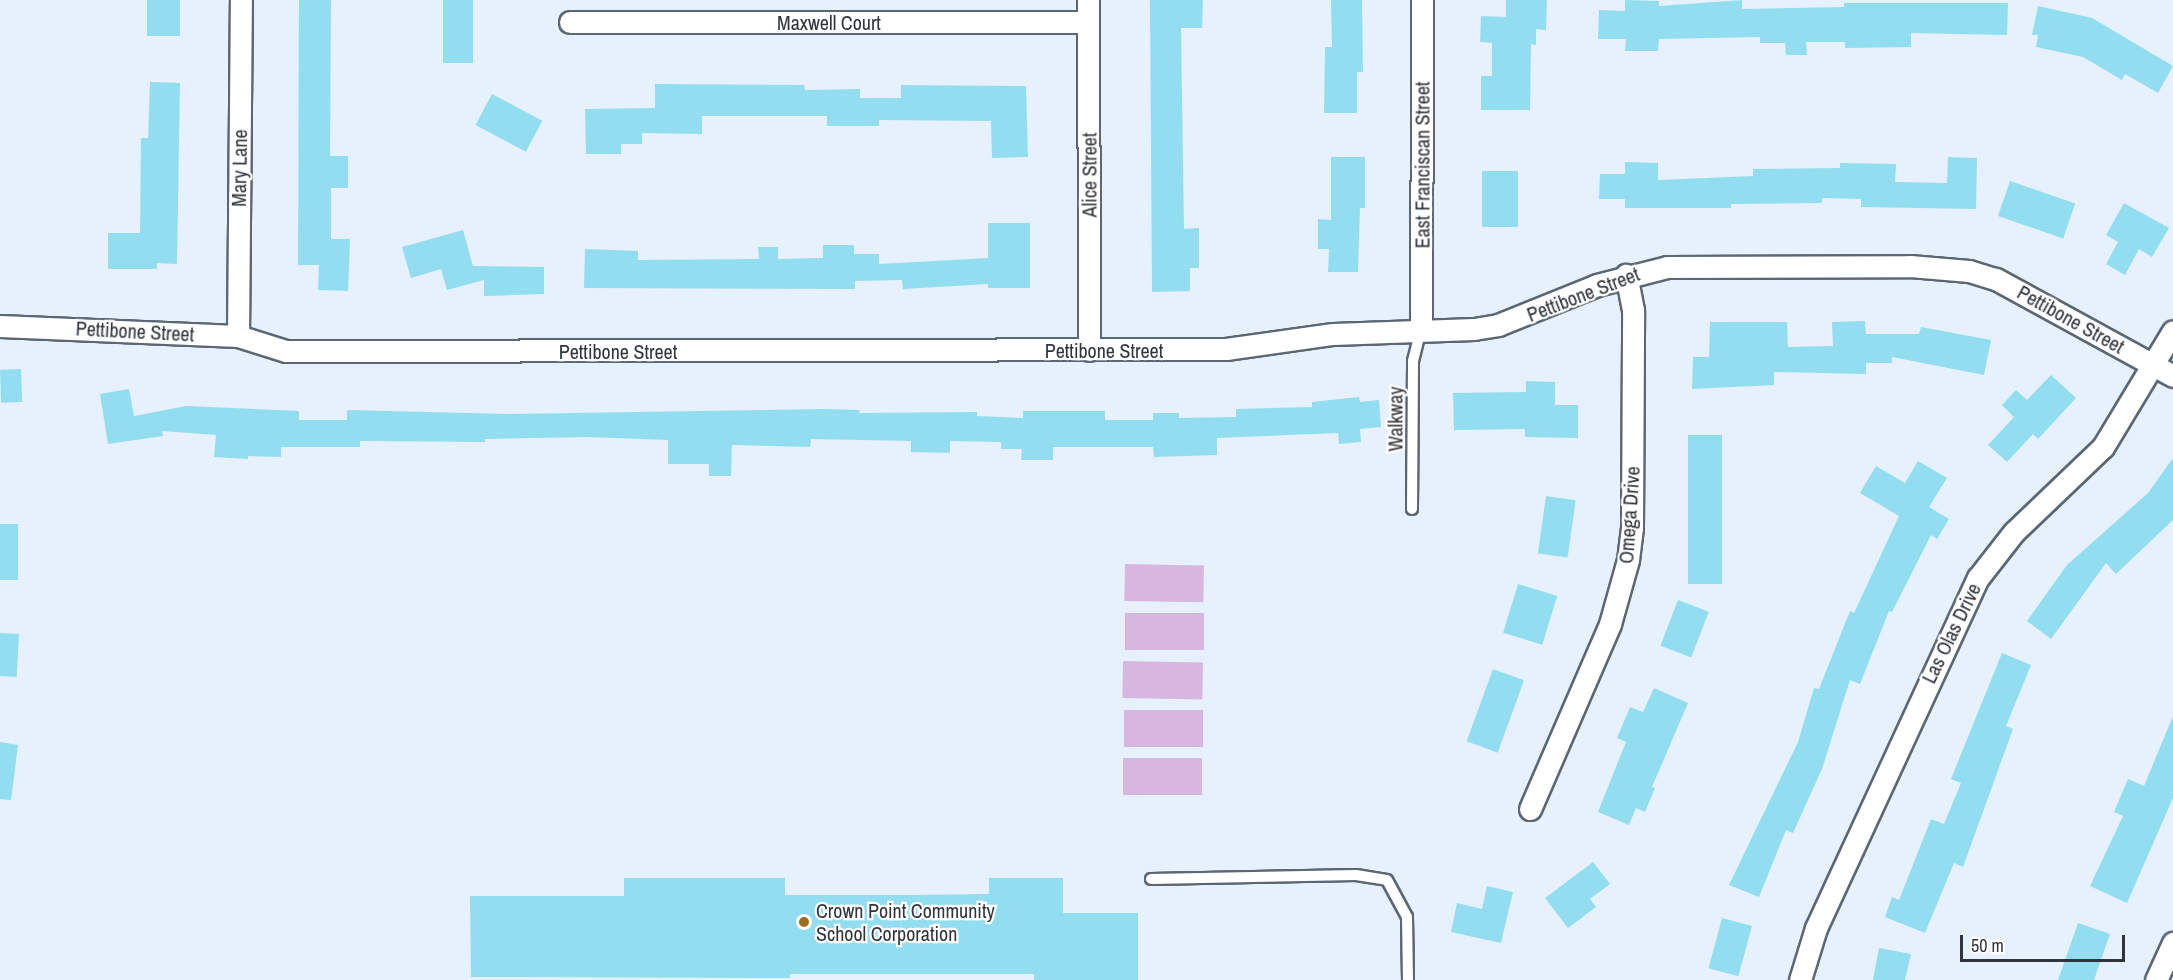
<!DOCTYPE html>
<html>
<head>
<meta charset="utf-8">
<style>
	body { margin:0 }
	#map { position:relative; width:2173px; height:980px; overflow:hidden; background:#e6f1fd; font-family:"Archivo Narrow",sans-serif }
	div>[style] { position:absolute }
	.green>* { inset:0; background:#d7b7e0; transform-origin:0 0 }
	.building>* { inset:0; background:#92def0; transform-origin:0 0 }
	.roads { filter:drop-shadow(2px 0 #5b6774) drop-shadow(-2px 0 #5b6774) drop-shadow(0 2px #5b6774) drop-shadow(0 -2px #5b6774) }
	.lane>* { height:10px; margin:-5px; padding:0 5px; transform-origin:5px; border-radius:5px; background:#fff }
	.street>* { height:21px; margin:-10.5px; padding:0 10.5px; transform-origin:10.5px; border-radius:10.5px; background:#fff }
	.dots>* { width:16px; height:16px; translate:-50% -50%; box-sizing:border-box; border:3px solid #fff; border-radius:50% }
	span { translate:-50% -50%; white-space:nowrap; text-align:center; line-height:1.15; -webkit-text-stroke:4.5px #fff; paint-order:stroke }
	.street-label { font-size:20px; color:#2f353a }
	.poi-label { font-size:20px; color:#2f353a }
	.left { translate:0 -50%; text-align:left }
	.scale { position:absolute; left:1960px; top:935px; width:165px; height:27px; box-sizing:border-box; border:3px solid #2f353a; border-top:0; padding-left:8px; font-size:18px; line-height:21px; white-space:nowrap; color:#2f353a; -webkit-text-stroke:4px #fff; paint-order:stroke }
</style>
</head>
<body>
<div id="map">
	<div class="green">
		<div style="left:1125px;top:564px;width:79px;height:37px;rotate:1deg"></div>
		<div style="left:1125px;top:613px;width:79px;height:37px"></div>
		<div style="left:1123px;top:661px;width:80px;height:37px;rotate:1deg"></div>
		<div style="left:1124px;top:710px;width:79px;height:37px"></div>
		<div style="left:1123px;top:758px;width:79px;height:37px"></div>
	</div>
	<div class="building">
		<div style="left:147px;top:0;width:33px;height:36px"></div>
		<div style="clip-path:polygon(299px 0,331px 0,330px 156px,348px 156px,348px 188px,331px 188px,331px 239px,350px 239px,348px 291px,318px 290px,319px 265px,298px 265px)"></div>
		<div style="left:443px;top:0;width:30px;height:63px"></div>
		<div style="clip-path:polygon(1150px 0,1203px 0,1202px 28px,1181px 28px,1184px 229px,1199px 228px,1199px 268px,1190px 268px,1190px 291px,1152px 292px)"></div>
		<div style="clip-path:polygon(1331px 0,1362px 0,1363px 72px,1357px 72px,1357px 113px,1324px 113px,1325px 47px,1332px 47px)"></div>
		<div style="clip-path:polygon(1506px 0,1547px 0,1546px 30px,1536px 29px,1536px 45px,1531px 44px,1530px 110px,1481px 110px,1481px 76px,1492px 76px,1492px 43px,1480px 42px,1481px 16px,1506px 17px)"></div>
		<div style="clip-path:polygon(1625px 0,1659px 1px,1659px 6px,1742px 0,1742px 9px,1844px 7px,1844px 3px,2008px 3px,2007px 35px,1911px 33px,1911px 47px,1845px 48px,1845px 42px,1806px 42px,1807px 55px,1786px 55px,1785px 43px,1760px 43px,1760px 37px,1659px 39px,1658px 51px,1625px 51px,1626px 39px,1598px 39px,1599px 10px,1625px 11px)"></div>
		<div style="clip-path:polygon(2038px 6px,2092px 18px,2173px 66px,2158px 93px,2125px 74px,2122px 80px,2083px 57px,2036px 47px,2038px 35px,2032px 35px)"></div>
		<div style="clip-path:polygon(150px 82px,180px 83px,177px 264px,157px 263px,157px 269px,108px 269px,108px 233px,140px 233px,141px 138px,148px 138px)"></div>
		<div style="clip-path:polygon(655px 84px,804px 85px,805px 90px,860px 89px,860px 98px,901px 98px,901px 85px,1026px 86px,1028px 157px,992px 158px,991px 121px,879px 120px,879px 126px,827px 126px,827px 116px,702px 116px,702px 134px,642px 133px,642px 144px,621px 144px,621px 154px,586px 154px,585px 109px,655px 108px)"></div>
		<div style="left:492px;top:94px;width:57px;height:35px;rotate:28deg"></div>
		<div style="clip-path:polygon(1331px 157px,1365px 157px,1365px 208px,1360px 208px,1358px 272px,1328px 272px,1329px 249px,1318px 249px,1318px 219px,1331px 220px)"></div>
		<div style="clip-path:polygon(1948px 157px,1977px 158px,1976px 209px,1861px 207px,1861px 199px,1822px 198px,1822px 203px,1731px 204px,1731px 208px,1625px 208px,1625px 199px,1599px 199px,1600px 174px,1625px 174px,1625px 162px,1658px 163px,1658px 180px,1753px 176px,1753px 169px,1840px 168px,1840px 163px,1896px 164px,1895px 182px,1947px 183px)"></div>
		<div style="left:1482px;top:171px;width:36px;height:56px"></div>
		<div style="left:2010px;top:181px;width:69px;height:37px;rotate:19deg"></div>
		<div style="clip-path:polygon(2124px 203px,2169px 228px,2152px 257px,2139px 249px,2125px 275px,2106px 264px,2118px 242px,2106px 235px)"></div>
		<div style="clip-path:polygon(988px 223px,1030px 223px,1030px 288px,988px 288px,988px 284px,903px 289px,902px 280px,855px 281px,855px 289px,584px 288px,585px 249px,638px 251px,638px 260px,759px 259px,758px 247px,778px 247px,778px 259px,823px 258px,823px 245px,854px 245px,854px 254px,879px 254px,879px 264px,988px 258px)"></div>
		<div style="clip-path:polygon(463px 230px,473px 266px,544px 267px,544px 294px,484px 296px,484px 280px,447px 290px,441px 269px,411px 278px,402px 247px)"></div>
		<div style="clip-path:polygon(1865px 321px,1866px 334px,1919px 334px,1921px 327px,1991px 340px,1984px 375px,1892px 357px,1892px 363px,1866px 363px,1866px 374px,1774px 372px,1774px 385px,1692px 389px,1693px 357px,1709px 357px,1710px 322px,1787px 322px,1788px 347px,1833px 346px,1832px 322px)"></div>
		<div style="left:21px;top:369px;width:33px;height:21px;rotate:88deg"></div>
		<div style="clip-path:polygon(2051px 375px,2076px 398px,2038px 439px,2033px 434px,2007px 462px,1988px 445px,2014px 417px,2002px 405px,2016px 390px,2027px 400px)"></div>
		<div style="clip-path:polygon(1526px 381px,1555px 382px,1555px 405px,1578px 405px,1578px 438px,1525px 437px,1525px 429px,1454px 430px,1453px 393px,1526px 392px)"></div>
		<div style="clip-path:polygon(129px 389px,134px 416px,186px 406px,299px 411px,299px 420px,347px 420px,347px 410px,507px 414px,825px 409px,860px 410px,859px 413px,977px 412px,977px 416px,1023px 418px,1023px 411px,1105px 411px,1105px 420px,1153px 420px,1153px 413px,1179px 413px,1179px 418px,1236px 417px,1236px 409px,1312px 407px,1312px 402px,1359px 397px,1360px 402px,1379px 400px,1381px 427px,1360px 429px,1361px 442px,1339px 444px,1338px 433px,1217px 438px,1217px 455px,1154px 457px,1153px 447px,1053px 447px,1053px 460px,1021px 460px,1022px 449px,1001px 449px,1001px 442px,950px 441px,950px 453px,911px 452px,911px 441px,811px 439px,810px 447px,732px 445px,731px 476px,709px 476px,709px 464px,668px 464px,668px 440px,588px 437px,485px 439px,485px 442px,360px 441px,360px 447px,281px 447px,281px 457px,248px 456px,248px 459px,214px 457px,216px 435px,162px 431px,163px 436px,108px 444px,100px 394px)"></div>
		<div style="left:1688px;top:435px;width:34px;height:149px"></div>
		<div style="clip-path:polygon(2173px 458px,2173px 520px,2116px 574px,2106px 563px,2051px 639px,2027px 621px,2067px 565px,2148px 493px)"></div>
		<div style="clip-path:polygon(1918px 461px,1947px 478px,1929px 507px,1949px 519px,1937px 539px,1931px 535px,1892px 612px,1889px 611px,1860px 684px,1850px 680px,1822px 769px,1793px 833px,1786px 830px,1759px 897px,1729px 885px,1798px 742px,1814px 688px,1819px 689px,1850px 611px,1854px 613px,1899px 516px,1860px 493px,1876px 466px,1905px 483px)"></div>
		<div style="left:1546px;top:496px;width:30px;height:58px;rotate:8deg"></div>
		<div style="left:0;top:524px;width:18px;height:56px"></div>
		<div style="left:1518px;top:584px;width:41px;height:51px;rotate:17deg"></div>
		<div style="left:1678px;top:600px;width:33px;height:49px;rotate:21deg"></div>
		<div style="left:0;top:633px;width:19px;height:43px;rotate:3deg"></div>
		<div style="clip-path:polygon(2002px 653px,2031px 665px,2006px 726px,2013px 729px,1963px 867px,1954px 863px,1925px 933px,1885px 917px,1892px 897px,1899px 900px,1931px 819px,1944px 824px,1961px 783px,1951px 779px)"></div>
		<div style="left:1493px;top:669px;width:33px;height:77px;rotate:20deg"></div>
		<div style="clip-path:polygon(1654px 688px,1688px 703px,1652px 787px,1655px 788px,1645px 812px,1636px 808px,1629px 825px,1598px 812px,1626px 742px,1617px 738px,1630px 707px,1643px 712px)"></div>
		<div style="clip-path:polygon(2173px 716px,2173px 798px,2127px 903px,2090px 886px,2123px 816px,2114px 812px,2128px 779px,2144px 786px)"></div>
		<div style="clip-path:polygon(0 742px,18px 745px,11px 800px,0 799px)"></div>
		<div style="clip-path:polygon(1593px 862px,1610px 884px,1590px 899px,1596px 907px,1568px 928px,1545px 898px)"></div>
		<div style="clip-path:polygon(624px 878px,785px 878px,785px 895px,911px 895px,989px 894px,989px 878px,1063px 878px,1063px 913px,1138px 913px,1138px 980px,1034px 980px,1034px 974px,790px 974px,790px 978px,471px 977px,470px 896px,624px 896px)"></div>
		<div style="clip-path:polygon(1487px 886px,1513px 892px,1501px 943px,1451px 932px,1457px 903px,1482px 909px)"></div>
		<div style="left:1722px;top:918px;width:31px;height:52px;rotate:15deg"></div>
		<div style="clip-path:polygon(2078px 923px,2110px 934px,2094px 980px,2058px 980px)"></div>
		<div style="clip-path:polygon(1879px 948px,1911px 954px,1905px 980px,1873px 980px)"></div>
	</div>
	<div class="roads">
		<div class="lane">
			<div style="left:1412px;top:509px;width:148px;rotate:-89.6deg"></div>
			<div style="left:1413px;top:361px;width:32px;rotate:-76deg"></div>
			<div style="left:1151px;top:879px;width:205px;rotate:-1.1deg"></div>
			<div style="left:1356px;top:875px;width:31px;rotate:9deg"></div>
			<div style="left:1387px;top:880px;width:42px;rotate:61.6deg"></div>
			<div style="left:1407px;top:917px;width:63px;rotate:89.1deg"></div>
		</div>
		<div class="street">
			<div style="left:1088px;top:0;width:350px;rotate:89.8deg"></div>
			<div style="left:570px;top:22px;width:518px"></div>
			<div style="left:0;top:326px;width:238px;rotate:2.4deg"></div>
			<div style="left:238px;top:336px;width:50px;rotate:17.4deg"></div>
			<div style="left:286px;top:351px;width:940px;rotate:-0.12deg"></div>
			<div style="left:1226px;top:349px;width:108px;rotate:-8deg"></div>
			<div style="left:1333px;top:334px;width:141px;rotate:-2deg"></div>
			<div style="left:1474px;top:329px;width:24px;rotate:-9deg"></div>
			<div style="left:1498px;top:325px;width:107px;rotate:-22deg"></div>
			<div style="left:1597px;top:285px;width:72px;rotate:-14.4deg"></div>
			<div style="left:1667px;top:267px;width:243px;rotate:-0.2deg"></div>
			<div style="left:1910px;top:266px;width:59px;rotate:4.8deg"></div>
			<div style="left:1969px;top:271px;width:28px;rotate:17deg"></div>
			<div style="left:1996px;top:279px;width:202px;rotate:28.7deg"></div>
			<div style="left:1421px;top:330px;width:330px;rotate:-89.8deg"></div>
			<div style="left:238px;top:336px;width:336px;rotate:-89.5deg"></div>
			<div style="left:1530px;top:809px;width:202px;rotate:-66.6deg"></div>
			<div style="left:1610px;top:624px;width:66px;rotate:-74.3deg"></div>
			<div style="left:1628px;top:560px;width:32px;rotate:-83deg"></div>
			<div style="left:1632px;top:528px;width:218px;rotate:-89.7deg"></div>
			<div style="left:1633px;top:310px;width:36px;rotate:-101deg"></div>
			<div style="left:1800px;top:980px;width:54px;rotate:-72.9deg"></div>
			<div style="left:1816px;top:928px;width:386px;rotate:-65.2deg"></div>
			<div style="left:1978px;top:578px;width:58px;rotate:-52deg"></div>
			<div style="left:2014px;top:532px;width:123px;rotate:-43.7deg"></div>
			<div style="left:2103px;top:447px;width:135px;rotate:-58.9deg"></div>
			<div style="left:2156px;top:980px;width:41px;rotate:-65.3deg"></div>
		</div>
	</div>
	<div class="dots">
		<div style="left:804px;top:922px;background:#9c6d1f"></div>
	</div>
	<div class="street-label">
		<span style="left:829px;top:22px">Maxwell Court</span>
		<span style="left:1422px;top:165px;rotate:-90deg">East Franciscan Street</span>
		<span style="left:239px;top:168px;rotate:-89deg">Mary Lane</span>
		<span style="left:1089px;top:175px;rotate:-90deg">Alice Street</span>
		<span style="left:1583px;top:294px;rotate:-21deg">Pettibone Street</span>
		<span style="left:2071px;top:319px;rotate:29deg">Pettibone Street</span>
		<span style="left:135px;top:331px;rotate:3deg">Pettibone Street</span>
		<span style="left:1104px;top:350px">Pettibone Street</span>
		<span style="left:618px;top:351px">Pettibone Street</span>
		<span style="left:1395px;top:419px;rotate:-90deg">Walkway</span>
		<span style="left:1629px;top:515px;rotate:-86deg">Omega Drive</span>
		<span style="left:1951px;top:633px;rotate:-64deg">Las Olas Drive</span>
	</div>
	<div class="poi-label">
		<span class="left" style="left:816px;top:922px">Crown Point Community<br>School Corporation</span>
	</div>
	<div class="scale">50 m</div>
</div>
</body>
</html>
